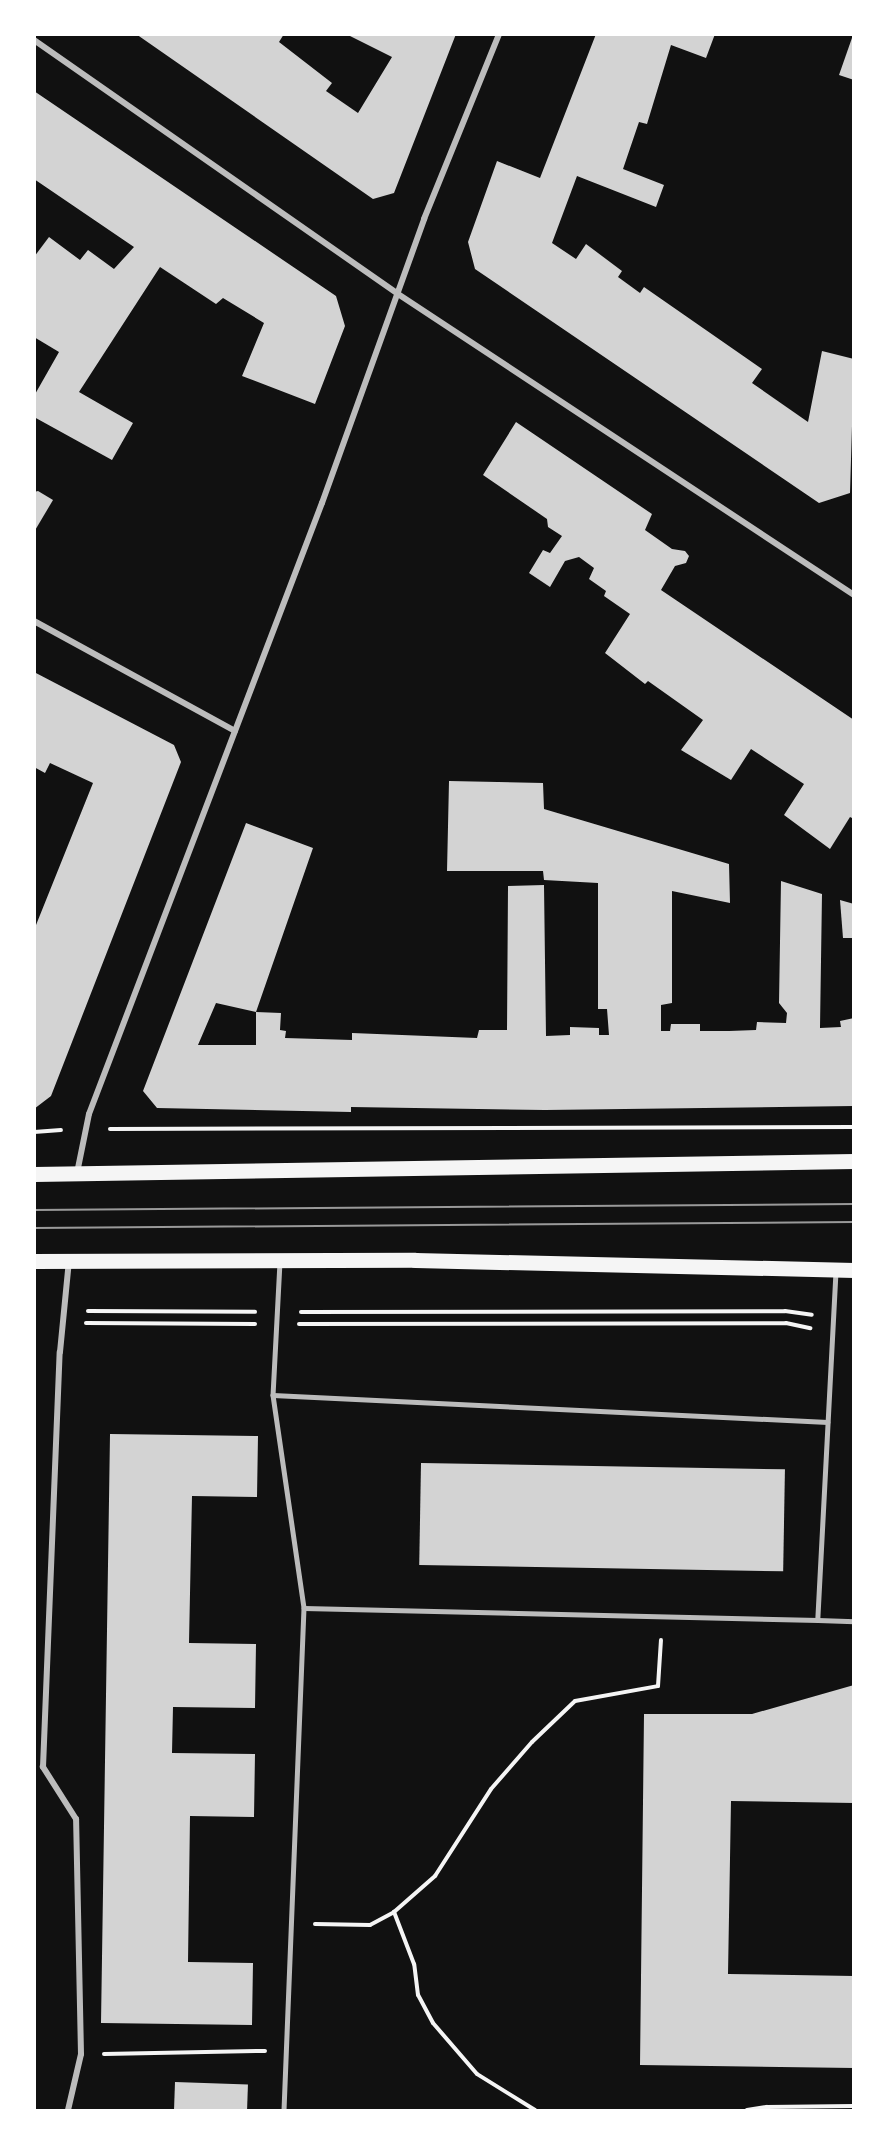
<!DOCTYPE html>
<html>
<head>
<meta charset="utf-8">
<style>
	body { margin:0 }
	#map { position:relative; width:888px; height:2145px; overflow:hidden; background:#111; font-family:"Work Sans",sans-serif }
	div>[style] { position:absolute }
	.building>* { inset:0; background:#d3d3d3; transform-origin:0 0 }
	.path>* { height:4px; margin:-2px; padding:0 2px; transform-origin:2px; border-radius:2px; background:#f5f5f5 }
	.service>* { height:4.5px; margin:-2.25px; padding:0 2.25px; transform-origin:2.25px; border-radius:2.25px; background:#bcbcbc }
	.minor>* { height:6px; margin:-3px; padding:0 3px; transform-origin:3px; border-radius:3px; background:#bcbcbc }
	.primary>* { height:15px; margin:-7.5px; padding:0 7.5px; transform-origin:7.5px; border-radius:7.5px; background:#f5f5f5 }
	.tram>* { height:1.5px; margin:-0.75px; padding:0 0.75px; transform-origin:0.75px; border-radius:0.75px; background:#9a9a9a }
	span { translate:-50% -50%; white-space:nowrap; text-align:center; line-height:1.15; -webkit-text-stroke:4.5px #fff; paint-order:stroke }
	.frame { position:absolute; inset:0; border:36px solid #fff; pointer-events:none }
</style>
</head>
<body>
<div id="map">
	<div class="building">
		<div style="clip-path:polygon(136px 34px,284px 34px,279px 42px,332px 83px,326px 91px,358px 113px,392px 57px,346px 34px,456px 34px,394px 193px,373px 199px)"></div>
		<div style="clip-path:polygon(596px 34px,715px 34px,706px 58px,671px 45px,647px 124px,639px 122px,623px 169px,664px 185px,656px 207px,577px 176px,552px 243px,576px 259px,586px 244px,622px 271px,618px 277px,640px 293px,644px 287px,762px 369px,752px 383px,808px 422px,822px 351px,854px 359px,850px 493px,819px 503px,475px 269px,468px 242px,497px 161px,540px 178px)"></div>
		<div style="clip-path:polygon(853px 35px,854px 35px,854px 80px,839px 75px)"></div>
		<div style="clip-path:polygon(34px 91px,336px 296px,345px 326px,315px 404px,242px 376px,264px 323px,223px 298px,216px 304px,160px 267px,79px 392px,133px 423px,112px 460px,34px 417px,34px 396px,59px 352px,34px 337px,34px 257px,49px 237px,80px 260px,88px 250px,114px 269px,134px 247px,34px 179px)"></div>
		<div style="clip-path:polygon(516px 422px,652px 514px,645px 530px,672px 549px,685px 551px,689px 556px,686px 563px,675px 566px,661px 590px,854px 720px,854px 819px,850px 817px,830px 849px,784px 815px,804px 784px,751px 749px,731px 780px,681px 750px,703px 720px,648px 681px,645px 684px,605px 653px,630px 614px,604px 596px,606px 591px,589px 579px,594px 568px,579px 557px,565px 561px,550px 587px,529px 573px,543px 550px,550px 553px,562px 536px,548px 527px,547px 519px,483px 475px)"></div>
		<div style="clip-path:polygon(38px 491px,53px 500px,34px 532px,34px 492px)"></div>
		<div style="clip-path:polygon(34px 672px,174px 745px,181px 762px,51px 1096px,34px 1109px,34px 930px,93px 783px,50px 763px,45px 773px,34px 767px)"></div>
		<div style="clip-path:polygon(449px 781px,543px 783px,544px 809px,729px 864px,730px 903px,672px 891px,672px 1003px,661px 1005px,661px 1031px,670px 1031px,671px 1024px,700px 1024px,700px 1031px,729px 1031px,756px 1030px,757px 1022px,786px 1023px,787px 1013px,779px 1003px,781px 881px,822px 894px,820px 1028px,841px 1027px,840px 1021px,854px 1018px,854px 1106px,545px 1110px,351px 1107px,351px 1112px,157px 1108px,143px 1091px,246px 823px,313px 848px,256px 1012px,216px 1003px,198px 1045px,256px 1045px,256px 1012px,281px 1013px,280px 1030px,286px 1031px,285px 1038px,352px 1040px,352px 1033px,477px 1038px,479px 1030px,507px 1030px,508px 886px,544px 885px,546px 1036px,570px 1035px,570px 1027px,599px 1028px,599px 1035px,609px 1035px,607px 1009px,598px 1009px,598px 883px,544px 880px,543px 871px,447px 871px)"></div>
		<div style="clip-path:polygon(840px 900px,854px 904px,854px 938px,843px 938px)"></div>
		<div style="clip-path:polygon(110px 1434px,258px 1436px,257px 1497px,192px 1496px,189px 1643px,256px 1644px,255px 1708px,173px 1707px,172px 1753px,255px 1754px,254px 1817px,190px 1816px,188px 1962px,253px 1963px,252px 2025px,101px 2023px)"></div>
		<div style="left:421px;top:1463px;width:364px;height:102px;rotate:1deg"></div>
		<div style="clip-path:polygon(854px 1685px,854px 1803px,731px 1801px,728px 1974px,854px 1976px,854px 2068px,640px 2065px,644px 1714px,752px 1714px)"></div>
		<div style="left:175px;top:2082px;width:73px;height:28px;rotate:2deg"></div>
	</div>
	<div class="path">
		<div style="left:110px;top:1129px;width:744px;rotate:-0.15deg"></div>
		<div style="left:34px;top:1132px;width:27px;rotate:-4deg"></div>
		<div style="left:88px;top:1311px;width:167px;rotate:0.3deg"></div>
		<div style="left:301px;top:1312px;width:484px;rotate:-0.1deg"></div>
		<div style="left:785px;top:1311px;width:27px;rotate:8deg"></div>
		<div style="left:86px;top:1323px;width:169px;rotate:0.3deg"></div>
		<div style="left:299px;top:1324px;width:487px;rotate:-0.1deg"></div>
		<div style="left:786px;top:1323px;width:25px;rotate:12deg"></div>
		<div style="left:315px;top:1924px;width:55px;rotate:1deg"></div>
		<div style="left:370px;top:1925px;width:27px;rotate:-28deg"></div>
		<div style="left:104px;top:2054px;width:161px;rotate:-1.1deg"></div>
		<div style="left:767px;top:2107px;width:87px;rotate:-0.7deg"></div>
		<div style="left:535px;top:2110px;width:68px;rotate:-148.2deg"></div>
		<div style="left:477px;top:2074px;width:67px;rotate:-130.8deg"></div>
		<div style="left:433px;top:2023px;width:32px;rotate:-118deg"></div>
		<div style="left:418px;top:1995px;width:31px;rotate:-97deg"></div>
		<div style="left:414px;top:1964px;width:56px;rotate:-111deg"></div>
		<div style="left:394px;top:1912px;width:55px;rotate:-41.3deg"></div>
		<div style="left:435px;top:1876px;width:103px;rotate:-57.2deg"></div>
		<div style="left:491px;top:1789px;width:62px;rotate:-48.9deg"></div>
		<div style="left:532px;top:1742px;width:59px;rotate:-43.6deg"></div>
		<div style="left:575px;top:1701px;width:84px;rotate:-10.2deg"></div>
		<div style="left:658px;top:1686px;width:46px;rotate:-86.3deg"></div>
		<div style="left:747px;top:2110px;width:20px;rotate:-9deg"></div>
		<div style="left:767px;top:2107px;width:3px;rotate:72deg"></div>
	</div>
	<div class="service">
		<div style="left:280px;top:1262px;width:133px;rotate:93deg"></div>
		<div style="left:273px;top:1395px;width:215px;rotate:81.7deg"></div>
		<div style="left:304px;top:1608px;width:502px;rotate:92.28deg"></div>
		<div style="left:836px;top:1272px;width:348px;rotate:93deg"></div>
		<div style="left:818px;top:1620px;width:36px;rotate:2deg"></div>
		<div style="left:273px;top:1395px;width:555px;rotate:2.79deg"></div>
		<div style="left:304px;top:1608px;width:514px;rotate:1.34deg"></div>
	</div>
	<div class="minor">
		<div style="left:34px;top:40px;width:444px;rotate:34.9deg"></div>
		<div style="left:398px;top:294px;width:546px;rotate:33.43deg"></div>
		<div style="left:34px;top:621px;width:229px;rotate:28.7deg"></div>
		<div style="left:77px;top:1173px;width:60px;rotate:-78.5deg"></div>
		<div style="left:89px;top:1114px;width:654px;rotate:-69.13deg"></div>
		<div style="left:322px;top:503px;width:302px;rotate:-70.2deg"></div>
		<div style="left:424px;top:219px;width:200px;rotate:-67.9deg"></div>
		<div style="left:68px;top:2110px;width:57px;rotate:-76.9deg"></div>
		<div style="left:81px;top:2054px;width:235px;rotate:-91.2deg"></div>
		<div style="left:76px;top:1819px;width:62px;rotate:-122.4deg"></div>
		<div style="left:43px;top:1767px;width:415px;rotate:-87.7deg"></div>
		<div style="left:60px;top:1352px;width:92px;rotate:-84.4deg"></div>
	</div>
	<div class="primary">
		<div style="left:34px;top:1174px;width:820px;rotate:-0.91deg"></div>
		<div style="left:34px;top:1261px;width:381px;rotate:-0.2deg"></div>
		<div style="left:415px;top:1260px;width:439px;rotate:1.3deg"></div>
	</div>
	<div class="tram">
		<div style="left:34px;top:1210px;width:820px;rotate:-0.42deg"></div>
		<div style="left:34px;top:1228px;width:820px;rotate:-0.42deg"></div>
	</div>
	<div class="frame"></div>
</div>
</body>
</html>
